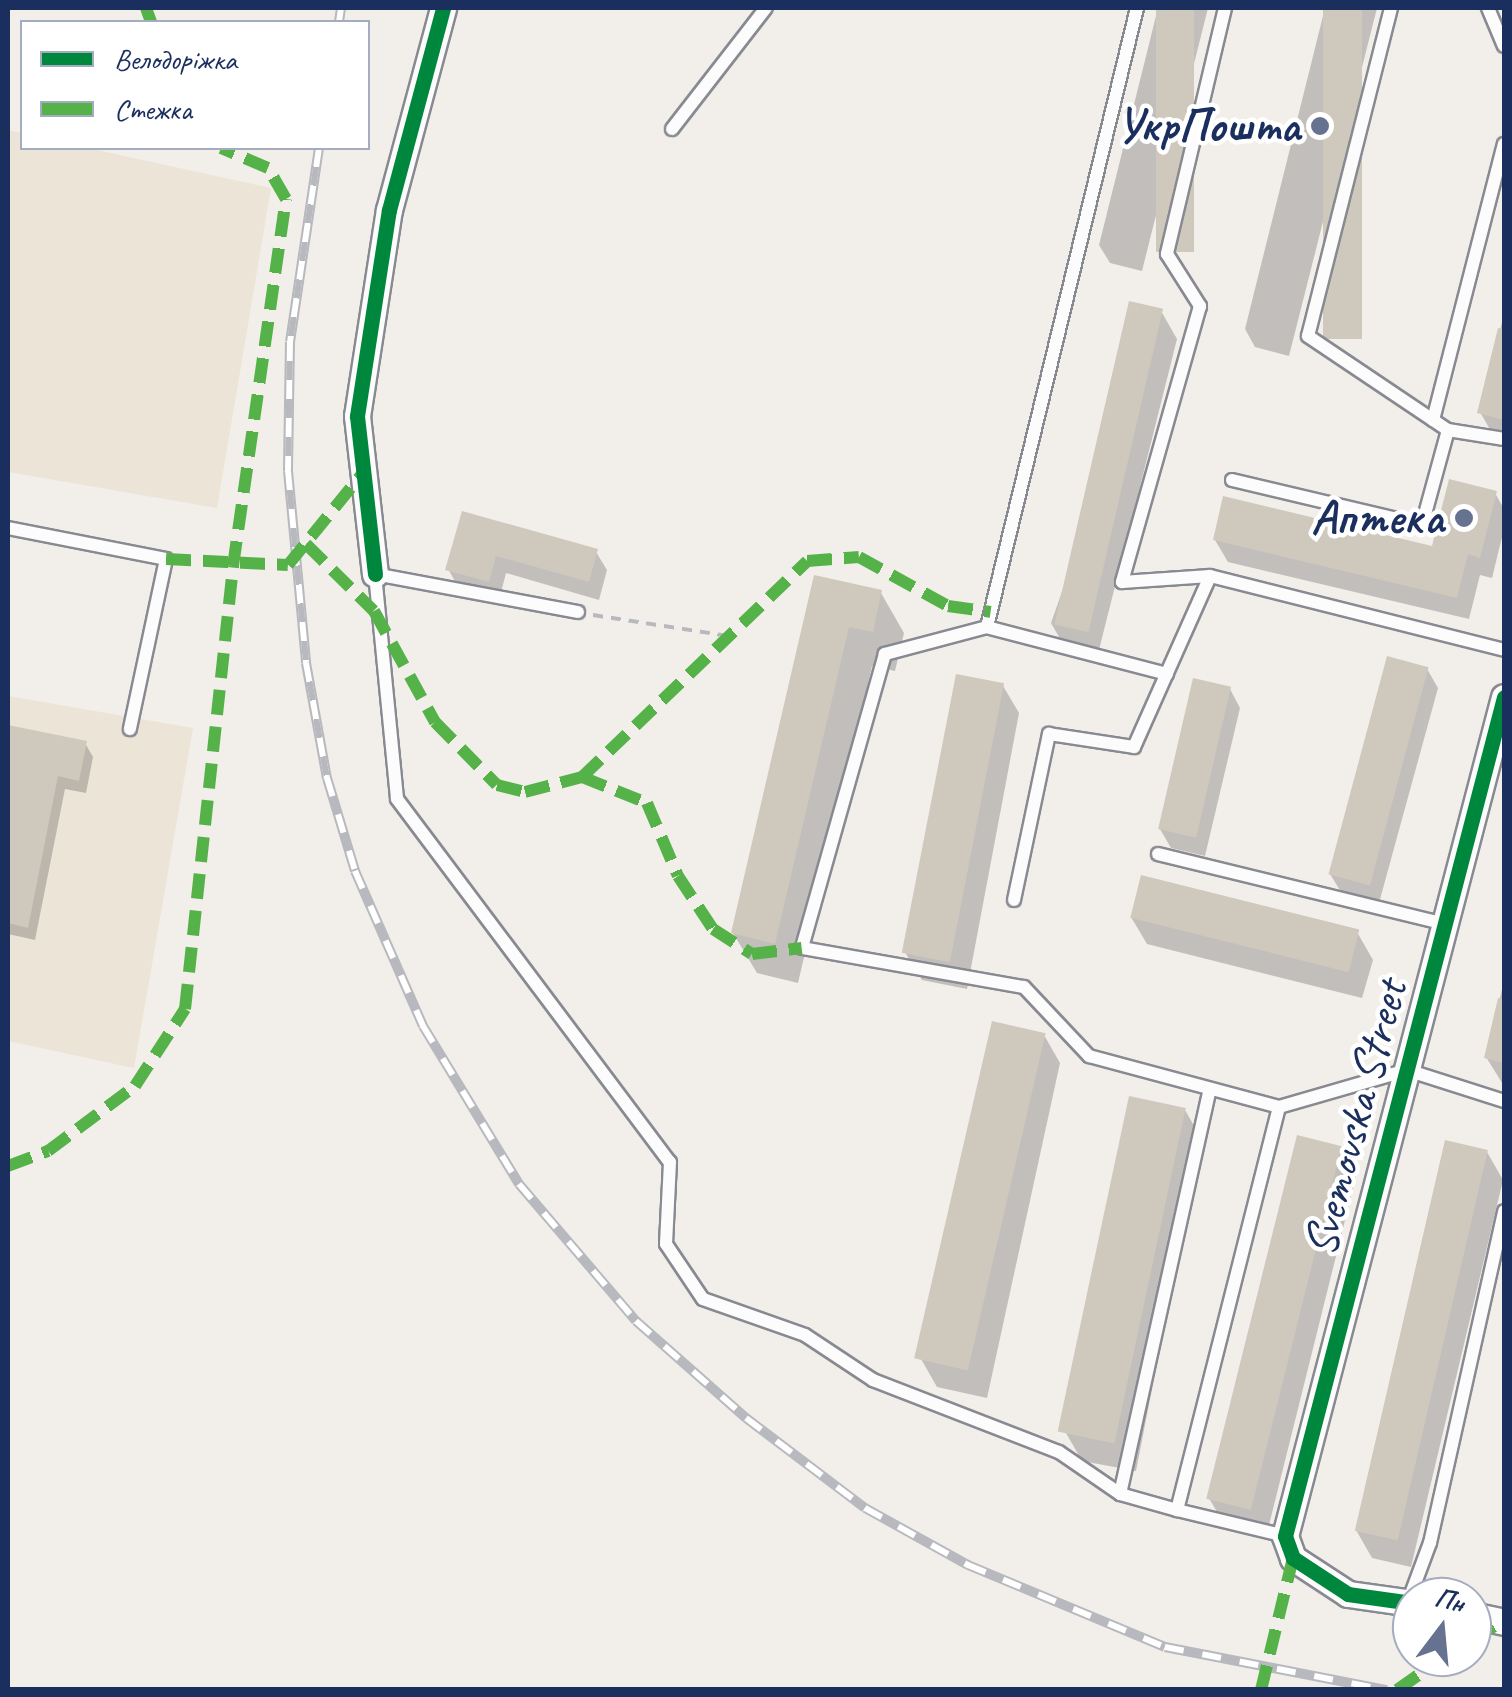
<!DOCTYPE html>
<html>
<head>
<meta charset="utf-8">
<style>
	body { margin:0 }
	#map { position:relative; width:1512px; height:1697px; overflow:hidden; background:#f2eeea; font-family:Caveat,sans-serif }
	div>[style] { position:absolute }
	.built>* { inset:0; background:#ece4d7 }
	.shadow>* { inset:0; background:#0003 }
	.building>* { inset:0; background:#cfc8bd; transform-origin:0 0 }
	.path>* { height:4px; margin-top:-2px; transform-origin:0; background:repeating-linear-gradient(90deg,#b7b9be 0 10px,transparent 0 18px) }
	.roads { filter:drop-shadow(2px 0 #888a91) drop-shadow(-2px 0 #888a91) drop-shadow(0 2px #888a91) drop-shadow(0 -2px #888a91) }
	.service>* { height:12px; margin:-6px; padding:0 6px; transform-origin:6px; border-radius:6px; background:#fdfcfc }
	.minor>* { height:25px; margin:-12.5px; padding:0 12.5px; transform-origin:12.5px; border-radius:12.5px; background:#fdfcfc }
	.rail>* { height:10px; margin-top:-5px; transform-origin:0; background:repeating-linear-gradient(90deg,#fff 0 19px,#b7b9be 0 38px); box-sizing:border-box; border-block:2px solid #b7b9be }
	.quiet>* { height:12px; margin-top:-6px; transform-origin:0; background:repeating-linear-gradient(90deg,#55b248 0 25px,transparent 0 37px) }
	.cycleway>* { height:15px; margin:-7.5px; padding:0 7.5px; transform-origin:7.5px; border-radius:7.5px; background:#00873e }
	.dots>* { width:28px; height:28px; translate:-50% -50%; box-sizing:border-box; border:5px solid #fff; border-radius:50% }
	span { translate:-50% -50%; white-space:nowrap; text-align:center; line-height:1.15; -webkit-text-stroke:9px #fff; paint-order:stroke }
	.poi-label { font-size:48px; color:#1b2f5e; font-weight:700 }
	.right { translate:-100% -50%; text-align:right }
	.street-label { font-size:48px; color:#1b2f5e }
	.frame { position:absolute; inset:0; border:10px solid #1b2f5e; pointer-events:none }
	.legend { position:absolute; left:20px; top:20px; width:350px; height:130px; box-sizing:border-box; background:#fff; border:2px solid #a4acbf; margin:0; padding:12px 18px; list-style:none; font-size:30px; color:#1b2f5e }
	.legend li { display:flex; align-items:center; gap:20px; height:50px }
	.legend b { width:50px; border:2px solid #a4acbf }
	.north { position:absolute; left:1392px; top:1577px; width:100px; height:100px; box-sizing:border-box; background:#fff; border:2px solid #a4acbf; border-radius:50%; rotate:16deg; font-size:28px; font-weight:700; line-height:40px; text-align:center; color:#1b2f5e }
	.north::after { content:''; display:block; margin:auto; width:35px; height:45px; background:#66728f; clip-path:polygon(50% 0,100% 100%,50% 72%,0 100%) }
</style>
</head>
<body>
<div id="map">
	<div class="built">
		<div style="clip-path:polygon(8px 130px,22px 133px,22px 148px,88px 148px,271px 188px,217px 508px,8px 472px)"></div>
		<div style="clip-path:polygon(8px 696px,193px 728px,134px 1068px,8px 1041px)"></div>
	</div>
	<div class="shadow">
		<div style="clip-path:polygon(1158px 8px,1208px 8px,1142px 271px,1110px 263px,1099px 245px)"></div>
		<div style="clip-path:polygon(1325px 8px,1377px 8px,1289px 356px,1255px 347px,1245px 329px)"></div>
		<div style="clip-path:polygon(1161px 311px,1177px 339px,1097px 658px,1067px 651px,1051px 623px)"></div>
		<div style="clip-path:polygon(1504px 314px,1504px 442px,1496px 440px,1480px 412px)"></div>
		<div style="clip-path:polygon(1495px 493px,1504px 509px,1504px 529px,1492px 578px,1480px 575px,1469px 619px,1228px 562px,1215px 540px,1434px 549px)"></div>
		<div style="clip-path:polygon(464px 514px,596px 552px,607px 570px,599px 600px,506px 573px,499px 600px,459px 588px,448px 569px)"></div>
		<div style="clip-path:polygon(816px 578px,881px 593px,904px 633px,895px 671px,872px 666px,798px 983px,757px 973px,733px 933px)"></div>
		<div style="clip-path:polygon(1427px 669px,1438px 688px,1379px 903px,1341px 892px,1330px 874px)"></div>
		<div style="clip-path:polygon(1003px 686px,1019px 713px,967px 989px,922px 980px,905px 952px)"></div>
		<div style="clip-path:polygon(1230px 689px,1240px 708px,1205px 856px,1171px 848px,1160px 829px)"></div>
		<div style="clip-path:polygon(8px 728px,85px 743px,93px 757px,86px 793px,65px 789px,35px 940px,8px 934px)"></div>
		<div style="clip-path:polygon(1131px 917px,1357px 932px,1373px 960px,1362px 998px,1147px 944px)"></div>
		<div style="clip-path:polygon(1504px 981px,1504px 1086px,1486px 1057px)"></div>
		<div style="clip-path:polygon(1044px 1035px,1060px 1063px,987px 1398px,937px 1387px,921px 1359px)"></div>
		<div style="clip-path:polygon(1185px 1110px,1201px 1138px,1136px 1471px,1082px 1461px,1066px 1433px)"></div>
		<div style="clip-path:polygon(1340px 1148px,1356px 1176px,1266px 1537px,1225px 1526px,1209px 1498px)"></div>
		<div style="clip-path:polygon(1487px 1152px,1503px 1180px,1411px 1567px,1372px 1558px,1356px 1530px)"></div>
	</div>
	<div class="building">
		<div style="left:1156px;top:8px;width:38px;height:244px"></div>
		<div style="left:1323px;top:8px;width:39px;height:331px"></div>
		<div style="left:1129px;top:301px;width:35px;height:332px;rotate:13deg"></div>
		<div style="clip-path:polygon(1498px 328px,1504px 329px,1504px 420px,1477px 413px)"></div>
		<div style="clip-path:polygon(1449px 479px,1497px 491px,1480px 558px,1468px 554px,1457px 598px,1213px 540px,1223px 496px,1432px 546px)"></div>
		<div style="clip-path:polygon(462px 511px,598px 549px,589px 582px,496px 556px,489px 582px,445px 570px)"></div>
		<div style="clip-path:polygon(814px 575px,882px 590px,873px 632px,849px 627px,775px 944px,731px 933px)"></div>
		<div style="left:1387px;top:656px;width:43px;height:226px;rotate:15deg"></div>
		<div style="left:956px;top:674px;width:49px;height:284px;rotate:11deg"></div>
		<div style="left:1193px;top:678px;width:39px;height:155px;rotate:13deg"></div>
		<div style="clip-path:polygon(8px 725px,87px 741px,79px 781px,58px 776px,28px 928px,8px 923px)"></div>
		<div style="left:1141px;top:875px;width:225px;height:44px;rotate:14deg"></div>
		<div style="clip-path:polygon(1498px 998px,1504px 999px,1504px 1063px,1484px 1058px)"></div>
		<div style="left:992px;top:1021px;width:55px;height:346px;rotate:13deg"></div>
		<div style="left:1129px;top:1096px;width:58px;height:343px;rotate:12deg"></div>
		<div style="left:1297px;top:1135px;width:46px;height:375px;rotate:14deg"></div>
		<div style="left:1445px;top:1140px;width:44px;height:401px;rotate:13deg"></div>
	</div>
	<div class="path">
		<div style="left:593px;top:615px;width:138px;rotate:8.8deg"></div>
	</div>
	<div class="roads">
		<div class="service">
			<div style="left:1225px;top:8px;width:253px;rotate:103.3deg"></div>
			<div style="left:1167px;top:254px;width:62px;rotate:57.6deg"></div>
			<div style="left:1200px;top:306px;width:287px;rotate:105.8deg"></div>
			<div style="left:1122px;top:582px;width:88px;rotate:-3.9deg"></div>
			<div style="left:1210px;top:576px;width:303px;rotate:14.1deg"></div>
			<div style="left:1391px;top:8px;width:338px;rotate:104.2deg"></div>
			<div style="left:1308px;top:336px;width:169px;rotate:33.9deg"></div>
			<div style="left:1488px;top:8px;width:41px;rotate:67.2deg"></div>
			<div style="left:672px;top:129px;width:153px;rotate:-52.2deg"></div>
			<div style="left:1433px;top:420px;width:285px;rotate:-75.6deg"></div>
			<div style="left:1232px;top:480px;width:195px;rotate:13.3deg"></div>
			<div style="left:1422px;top:525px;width:98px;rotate:-74.7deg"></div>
			<div style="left:1448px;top:430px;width:57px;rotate:9.1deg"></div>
			<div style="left:8px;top:528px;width:161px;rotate:11.1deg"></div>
			<div style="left:166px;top:559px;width:174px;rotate:102deg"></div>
			<div style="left:578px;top:612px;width:207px;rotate:-169.4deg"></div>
			<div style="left:375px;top:574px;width:226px;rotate:84.4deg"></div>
			<div style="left:397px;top:799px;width:454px;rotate:53.1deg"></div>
			<div style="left:670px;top:1162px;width:82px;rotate:92.8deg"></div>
			<div style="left:666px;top:1244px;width:66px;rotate:56.1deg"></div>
			<div style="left:703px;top:1299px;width:108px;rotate:19.4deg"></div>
			<div style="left:805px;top:1335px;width:82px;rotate:33.5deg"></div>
			<div style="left:873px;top:1380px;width:199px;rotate:21.2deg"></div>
			<div style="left:1059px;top:1452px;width:74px;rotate:34.5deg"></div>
			<div style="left:987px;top:627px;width:637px;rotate:-76.38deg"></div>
			<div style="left:1167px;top:674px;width:186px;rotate:-165.4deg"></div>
			<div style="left:987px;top:627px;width:106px;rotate:165.2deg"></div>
			<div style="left:885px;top:654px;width:305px;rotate:105.8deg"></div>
			<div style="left:802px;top:948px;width:225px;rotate:10deg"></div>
			<div style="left:1024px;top:987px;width:95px;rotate:46.7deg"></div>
			<div style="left:1089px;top:1056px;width:197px;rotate:15deg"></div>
			<div style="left:1279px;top:1107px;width:133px;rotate:-16.1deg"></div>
			<div style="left:1407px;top:1070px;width:102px;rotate:17.7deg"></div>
			<div style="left:1158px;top:854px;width:295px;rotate:13.7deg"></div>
			<div style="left:1014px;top:900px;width:170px;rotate:-78.1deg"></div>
			<div style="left:1049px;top:734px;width:86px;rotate:8.7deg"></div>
			<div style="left:1134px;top:747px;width:187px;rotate:-66deg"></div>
			<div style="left:1279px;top:1107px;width:416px;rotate:104.2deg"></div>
			<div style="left:1177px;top:1510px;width:111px;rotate:13.5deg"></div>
			<div style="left:1177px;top:1510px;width:59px;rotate:-164.3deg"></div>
			<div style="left:1120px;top:1494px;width:415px;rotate:-77.5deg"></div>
			<div style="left:1408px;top:1602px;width:63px;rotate:-69.6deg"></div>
			<div style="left:1430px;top:1543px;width:340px;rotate:-77.4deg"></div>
		</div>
		<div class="minor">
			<div style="left:375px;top:574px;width:159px;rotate:-96.5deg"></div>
			<div style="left:357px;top:416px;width:208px;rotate:-81.2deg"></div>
			<div style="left:389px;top:210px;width:209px;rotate:-75deg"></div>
			<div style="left:1412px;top:1603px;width:65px;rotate:-172deg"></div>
			<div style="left:1348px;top:1594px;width:66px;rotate:-146.8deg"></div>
			<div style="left:1293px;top:1558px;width:23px;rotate:-110deg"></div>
			<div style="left:1285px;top:1536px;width:867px;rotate:-75.37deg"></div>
			<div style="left:1472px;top:1615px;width:33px;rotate:12deg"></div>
		</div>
	</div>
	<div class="rail">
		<div style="left:339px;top:22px;width:14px;rotate:-82deg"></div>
		<div style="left:319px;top:148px;width:196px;rotate:98.5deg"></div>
		<div style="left:290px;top:342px;width:129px;rotate:90.9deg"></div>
		<div style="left:288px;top:471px;width:193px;rotate:84.6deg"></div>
		<div style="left:306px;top:663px;width:117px;rotate:79.7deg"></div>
		<div style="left:327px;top:778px;width:97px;rotate:73.2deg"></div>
		<div style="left:355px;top:871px;width:169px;rotate:66.3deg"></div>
		<div style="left:423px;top:1026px;width:185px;rotate:58.7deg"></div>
		<div style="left:519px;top:1184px;width:180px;rotate:49.5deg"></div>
		<div style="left:636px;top:1321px;width:147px;rotate:41.4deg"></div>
		<div style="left:746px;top:1418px;width:149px;rotate:37.1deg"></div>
		<div style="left:865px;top:1508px;width:118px;rotate:29deg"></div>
		<div style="left:968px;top:1565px;width:213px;rotate:22.6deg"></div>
		<div style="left:1165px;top:1647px;width:226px;rotate:11deg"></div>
	</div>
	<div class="quiet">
		<div style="left:146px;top:8px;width:15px;rotate:70deg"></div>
		<div style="left:306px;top:544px;width:95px;rotate:44.6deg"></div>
		<div style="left:374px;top:611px;width:127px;rotate:61.2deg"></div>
		<div style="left:435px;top:722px;width:88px;rotate:45.5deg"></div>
		<div style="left:497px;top:785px;width:29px;rotate:14deg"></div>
		<div style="left:525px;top:792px;width:59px;rotate:-14.7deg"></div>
		<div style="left:582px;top:777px;width:312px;rotate:-43.8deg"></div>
		<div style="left:807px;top:561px;width:52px;rotate:-4.4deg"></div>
		<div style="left:859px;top:557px;width:102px;rotate:28.8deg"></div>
		<div style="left:948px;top:606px;width:43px;rotate:7.9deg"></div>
		<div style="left:166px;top:559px;width:122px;rotate:2.8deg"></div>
		<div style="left:288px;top:565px;width:117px;rotate:-50.9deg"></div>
		<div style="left:582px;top:777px;width:70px;rotate:21.8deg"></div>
		<div style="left:647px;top:803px;width:79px;rotate:67deg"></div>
		<div style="left:678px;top:876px;width:64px;rotate:56.6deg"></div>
		<div style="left:713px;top:929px;width:46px;rotate:32.7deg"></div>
		<div style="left:752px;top:954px;width:50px;rotate:-6.8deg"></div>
		<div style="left:8px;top:1166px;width:43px;rotate:-20.6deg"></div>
		<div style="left:48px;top:1151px;width:109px;rotate:-36.8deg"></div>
		<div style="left:135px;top:1086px;width:92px;rotate:-57deg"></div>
		<div style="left:185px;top:1009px;width:446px;rotate:-83.8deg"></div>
		<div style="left:233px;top:566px;width:371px;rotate:-81.8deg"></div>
		<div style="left:286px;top:199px;width:36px;rotate:-120deg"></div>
		<div style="left:268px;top:168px;width:51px;rotate:-156.9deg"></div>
		<div style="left:1472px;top:1639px;width:34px;rotate:-30deg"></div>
		<div style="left:1261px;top:1690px;width:136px;rotate:-76.4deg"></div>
		<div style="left:1397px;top:1690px;width:57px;rotate:-35.1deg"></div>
	</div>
	<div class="cycleway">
		<div style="left:375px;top:574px;width:159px;rotate:-96.5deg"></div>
		<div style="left:357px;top:416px;width:208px;rotate:-81.2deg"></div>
		<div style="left:389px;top:210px;width:209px;rotate:-75deg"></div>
		<div style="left:1412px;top:1603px;width:65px;rotate:-172deg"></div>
		<div style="left:1348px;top:1594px;width:66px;rotate:-146.8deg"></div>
		<div style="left:1293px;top:1558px;width:23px;rotate:-110deg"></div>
		<div style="left:1285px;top:1536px;width:867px;rotate:-75.37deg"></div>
	</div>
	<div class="dots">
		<div style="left:1320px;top:126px;background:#66728f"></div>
		<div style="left:1464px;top:518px;background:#66728f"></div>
	</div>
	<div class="poi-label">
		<span class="right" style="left:1300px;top:126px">УкрПошта</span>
		<span class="right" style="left:1444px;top:518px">Аптека</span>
	</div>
	<div class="street-label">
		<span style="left:1355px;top:1118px;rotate:-75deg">Svemovska Street</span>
	</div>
	<div class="frame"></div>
	<ul class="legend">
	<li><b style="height:12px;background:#00873e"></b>Велодоріжка</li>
	<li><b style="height:12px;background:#55b248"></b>Стежка</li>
	</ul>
	<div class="north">Пн</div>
</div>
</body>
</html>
